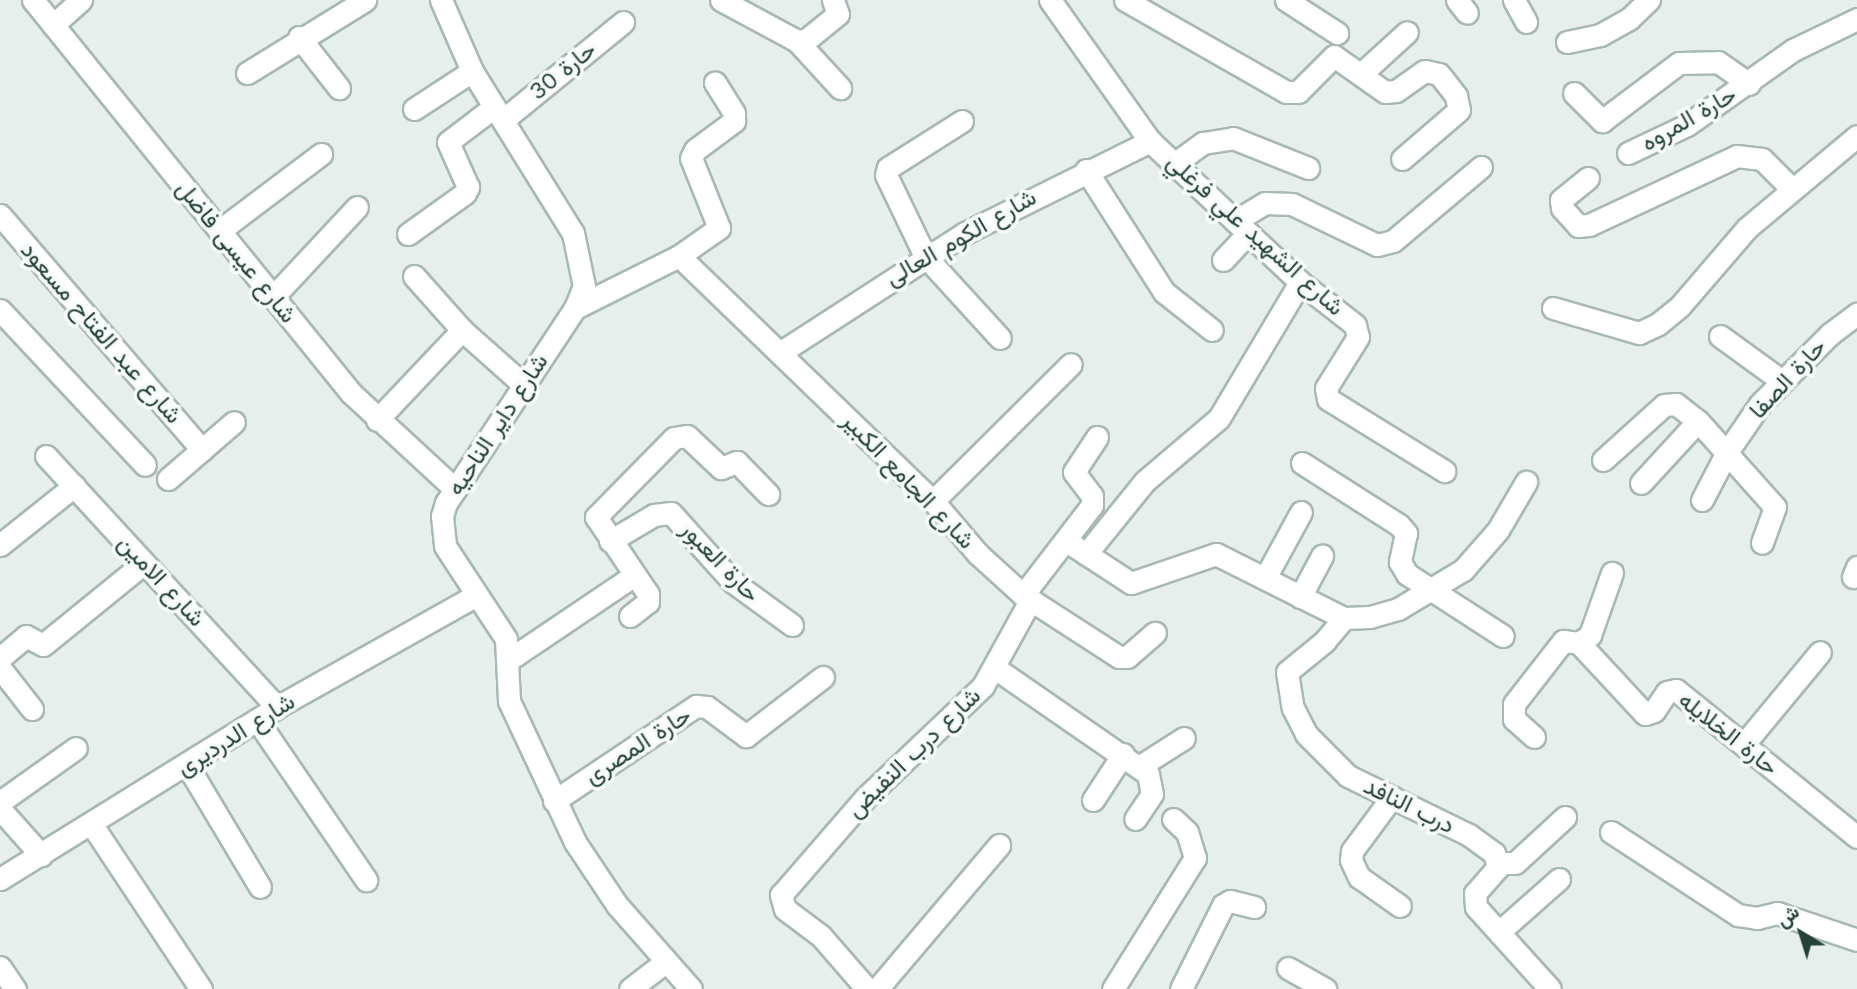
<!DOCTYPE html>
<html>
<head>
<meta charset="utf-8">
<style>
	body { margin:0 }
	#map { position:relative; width:1857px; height:989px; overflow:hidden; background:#e6efeb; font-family:"Work Sans",Vazirmatn,sans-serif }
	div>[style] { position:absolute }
	.roads { filter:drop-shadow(2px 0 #a8b8b2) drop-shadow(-2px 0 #a8b8b2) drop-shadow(0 2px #a8b8b2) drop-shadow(0 -2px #a8b8b2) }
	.street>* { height:21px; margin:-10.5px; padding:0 10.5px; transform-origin:10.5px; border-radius:10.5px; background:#fff }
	span { translate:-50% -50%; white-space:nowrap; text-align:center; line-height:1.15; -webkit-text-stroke:7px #f7fbf9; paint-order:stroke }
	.street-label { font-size:24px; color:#24423a }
	.north { position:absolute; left:1766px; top:898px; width:70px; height:70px; -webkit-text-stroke:5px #f7fbf9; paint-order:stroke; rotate:322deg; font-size:19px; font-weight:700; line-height:28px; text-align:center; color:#24423a }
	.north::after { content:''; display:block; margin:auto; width:24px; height:32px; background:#24423a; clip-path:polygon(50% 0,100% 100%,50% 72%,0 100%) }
</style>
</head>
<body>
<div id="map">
	<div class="roads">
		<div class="street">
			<div style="left:33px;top:0;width:506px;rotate:51.02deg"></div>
			<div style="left:351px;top:393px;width:142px;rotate:42.7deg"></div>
			<div style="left:441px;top:0;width:77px;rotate:66.4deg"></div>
			<div style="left:472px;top:71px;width:191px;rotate:58.1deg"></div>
			<div style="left:573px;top:233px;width:54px;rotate:78.3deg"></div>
			<div style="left:584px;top:286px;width:24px;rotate:112deg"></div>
			<div style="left:575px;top:308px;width:234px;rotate:123.5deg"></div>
			<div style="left:446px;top:503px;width:14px;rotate:107deg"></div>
			<div style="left:442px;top:516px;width:30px;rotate:84deg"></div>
			<div style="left:445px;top:546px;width:111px;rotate:56.7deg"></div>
			<div style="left:506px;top:639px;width:62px;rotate:87.2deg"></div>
			<div style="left:509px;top:701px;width:156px;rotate:64.9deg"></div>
			<div style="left:575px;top:842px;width:76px;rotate:56.3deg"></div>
			<div style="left:617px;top:905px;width:112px;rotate:48.6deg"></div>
			<div style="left:721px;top:0;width:86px;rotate:28.3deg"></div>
			<div style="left:797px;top:41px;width:9px;rotate:-6deg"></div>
			<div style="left:806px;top:40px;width:41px;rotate:-39.1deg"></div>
			<div style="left:838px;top:14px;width:15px;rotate:-110deg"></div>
			<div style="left:1050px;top:0;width:173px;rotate:54.7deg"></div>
			<div style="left:1150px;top:141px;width:206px;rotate:43.2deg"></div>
			<div style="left:1300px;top:282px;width:70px;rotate:38deg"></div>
			<div style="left:1355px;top:325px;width:12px;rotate:76deg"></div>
			<div style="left:1358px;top:337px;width:60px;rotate:122.1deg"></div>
			<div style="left:1326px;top:388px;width:11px;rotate:80deg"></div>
			<div style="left:1328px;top:399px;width:137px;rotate:31.8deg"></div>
			<div style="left:1125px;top:0;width:185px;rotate:29.7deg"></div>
			<div style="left:1286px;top:92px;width:12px"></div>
			<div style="left:1298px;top:92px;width:51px;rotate:-45deg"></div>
			<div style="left:1334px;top:56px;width:62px;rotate:35.2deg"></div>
			<div style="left:1385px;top:92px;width:11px;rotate:-5deg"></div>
			<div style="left:1396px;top:91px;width:35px;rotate:-35deg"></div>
			<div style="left:1425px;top:71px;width:14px;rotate:12deg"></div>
			<div style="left:1439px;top:74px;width:28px;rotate:52deg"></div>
			<div style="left:1456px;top:96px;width:14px;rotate:78deg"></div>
			<div style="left:1459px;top:110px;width:75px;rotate:139.3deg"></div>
			<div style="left:1286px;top:0;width:61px;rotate:32.9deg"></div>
			<div style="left:1457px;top:0;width:16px;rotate:52deg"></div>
			<div style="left:1514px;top:0;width:25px;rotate:61deg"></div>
			<div style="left:53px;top:25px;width:38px;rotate:-42deg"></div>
			<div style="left:299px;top:37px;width:65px;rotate:51.9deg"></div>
			<div style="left:797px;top:41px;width:64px;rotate:47.5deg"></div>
			<div style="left:1567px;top:42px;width:34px;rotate:-12deg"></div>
			<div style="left:1600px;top:35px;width:33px;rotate:-29deg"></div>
			<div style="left:1629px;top:19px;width:28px;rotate:-44deg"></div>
			<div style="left:247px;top:73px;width:139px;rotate:-31.7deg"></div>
			<div style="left:1361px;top:74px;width:62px;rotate:-42.4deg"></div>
			<div style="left:1574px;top:93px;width:40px;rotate:45deg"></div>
			<div style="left:1602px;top:121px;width:96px;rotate:-37deg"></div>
			<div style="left:1679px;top:63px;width:39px;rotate:-1deg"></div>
			<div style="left:1718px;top:62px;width:38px;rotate:35deg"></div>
			<div style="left:414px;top:109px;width:69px;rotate:-33.2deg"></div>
			<div style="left:503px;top:120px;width:155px;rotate:-39.2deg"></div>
			<div style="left:962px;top:121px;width:88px;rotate:147.6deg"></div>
			<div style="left:888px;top:168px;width:7px;rotate:106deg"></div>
			<div style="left:886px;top:175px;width:90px;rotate:64.3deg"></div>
			<div style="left:925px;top:256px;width:111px;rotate:47.6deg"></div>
			<div style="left:1628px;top:153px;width:65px;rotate:-25.4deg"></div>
			<div style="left:1687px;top:125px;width:130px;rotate:-35.3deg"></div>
			<div style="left:1793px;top:50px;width:71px;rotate:-25.8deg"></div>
			<div style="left:1174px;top:164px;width:36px;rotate:-36deg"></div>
			<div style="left:1203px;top:143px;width:30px;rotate:-9deg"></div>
			<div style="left:1233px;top:138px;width:81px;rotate:21.8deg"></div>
			<div style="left:1086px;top:170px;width:145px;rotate:57.4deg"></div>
			<div style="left:1164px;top:292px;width:61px;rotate:38.4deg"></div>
			<div style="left:1588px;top:178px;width:35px;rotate:141deg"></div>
			<div style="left:1561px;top:200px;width:8px;rotate:83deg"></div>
			<div style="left:1562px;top:208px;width:24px;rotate:48deg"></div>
			<div style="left:1578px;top:226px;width:11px;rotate:-5deg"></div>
			<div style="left:1589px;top:225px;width:163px;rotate:-25deg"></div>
			<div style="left:1737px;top:156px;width:25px;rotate:7deg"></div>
			<div style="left:1762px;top:159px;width:41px;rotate:45deg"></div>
			<div style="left:0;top:215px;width:310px;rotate:49.3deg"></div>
			<div style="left:1235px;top:221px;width:35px;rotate:-31deg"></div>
			<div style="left:1265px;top:203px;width:27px;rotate:2deg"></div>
			<div style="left:1292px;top:204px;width:94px;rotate:25.8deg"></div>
			<div style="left:1377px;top:245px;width:16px;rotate:-14deg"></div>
			<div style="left:1393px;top:241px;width:115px;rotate:-40.1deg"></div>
			<div style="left:219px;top:231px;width:128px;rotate:-37deg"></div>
			<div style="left:408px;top:234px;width:70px;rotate:-35.7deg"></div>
			<div style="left:465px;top:193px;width:7px;rotate:-63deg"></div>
			<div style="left:468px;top:187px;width:49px;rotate:-114deg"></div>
			<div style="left:448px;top:142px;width:58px;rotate:-37.3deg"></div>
			<div style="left:679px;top:256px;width:353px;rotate:44deg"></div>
			<div style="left:933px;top:501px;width:70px;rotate:49.7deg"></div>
			<div style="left:978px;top:554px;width:61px;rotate:42.3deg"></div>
			<div style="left:1023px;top:595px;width:114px;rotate:32.9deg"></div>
			<div style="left:1119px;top:657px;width:8px"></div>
			<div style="left:1127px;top:657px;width:37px;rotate:-41deg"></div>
			<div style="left:1223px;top:260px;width:37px;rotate:-47deg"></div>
			<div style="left:414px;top:276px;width:72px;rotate:48.4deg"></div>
			<div style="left:462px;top:330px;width:83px;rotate:41.6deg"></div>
			<div style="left:273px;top:297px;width:123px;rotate:-47deg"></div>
			<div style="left:575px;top:308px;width:116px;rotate:-26.6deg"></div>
			<div style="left:679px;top:256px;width:49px;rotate:-35deg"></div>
			<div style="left:719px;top:228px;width:75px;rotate:-111.8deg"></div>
			<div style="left:691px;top:158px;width:9px;rotate:-63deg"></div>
			<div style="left:695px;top:150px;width:49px;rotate:-36.6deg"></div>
			<div style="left:734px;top:121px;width:8px;rotate:-90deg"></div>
			<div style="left:734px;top:113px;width:36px;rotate:-122deg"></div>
			<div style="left:1553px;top:308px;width:90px;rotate:16.2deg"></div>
			<div style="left:1639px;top:333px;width:21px;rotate:-25deg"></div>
			<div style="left:1658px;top:324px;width:28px;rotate:-39deg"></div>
			<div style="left:1680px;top:306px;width:103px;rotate:-49.3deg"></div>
			<div style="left:1747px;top:228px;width:143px;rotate:-39.9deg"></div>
			<div style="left:0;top:310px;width:212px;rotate:46.9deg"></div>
			<div style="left:1720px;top:336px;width:77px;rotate:36deg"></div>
			<div style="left:781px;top:352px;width:219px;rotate:-32.9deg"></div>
			<div style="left:965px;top:233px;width:207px;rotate:-26.4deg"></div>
			<div style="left:377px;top:420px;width:124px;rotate:-46.6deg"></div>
			<div style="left:46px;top:456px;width:341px;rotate:47.4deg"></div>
			<div style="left:1603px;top:460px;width:82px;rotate:-42deg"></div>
			<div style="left:1664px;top:405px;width:12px;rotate:-5deg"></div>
			<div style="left:1676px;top:404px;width:28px;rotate:38deg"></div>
			<div style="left:1698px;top:421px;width:115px;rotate:48.2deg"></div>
			<div style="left:1775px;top:507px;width:38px;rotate:110deg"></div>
			<div style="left:1302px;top:463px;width:115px;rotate:32.6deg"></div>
			<div style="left:1399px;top:525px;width:11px;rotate:49deg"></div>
			<div style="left:1406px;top:533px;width:30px;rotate:102deg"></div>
			<div style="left:1400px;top:562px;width:14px;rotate:60deg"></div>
			<div style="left:1407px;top:574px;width:114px;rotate:32.9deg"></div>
			<div style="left:168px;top:479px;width:87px;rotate:-40.8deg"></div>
			<div style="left:1641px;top:483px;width:84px;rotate:-47.4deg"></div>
			<div style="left:1702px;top:500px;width:54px;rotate:-62.5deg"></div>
			<div style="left:1727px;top:452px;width:58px;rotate:-55.5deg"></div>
			<div style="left:1760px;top:404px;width:99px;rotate:-45deg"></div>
			<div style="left:1830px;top:334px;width:34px;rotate:-37deg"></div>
			<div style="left:933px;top:501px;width:194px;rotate:-44.8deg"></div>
			<div style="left:610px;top:541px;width:51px;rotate:-30.6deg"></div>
			<div style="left:654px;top:515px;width:17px;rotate:-7deg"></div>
			<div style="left:671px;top:513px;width:93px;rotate:48.1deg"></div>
			<div style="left:733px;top:582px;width:73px;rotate:36.1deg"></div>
			<div style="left:1068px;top:542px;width:75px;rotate:33.1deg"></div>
			<div style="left:1131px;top:583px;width:90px;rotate:-18.8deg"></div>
			<div style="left:1216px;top:554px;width:143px;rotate:26.6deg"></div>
			<div style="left:1344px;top:618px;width:26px;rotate:-2deg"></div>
			<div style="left:1370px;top:617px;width:29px;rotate:-16deg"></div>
			<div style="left:1398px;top:609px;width:76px;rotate:-31deg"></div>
			<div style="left:1463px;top:570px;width:53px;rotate:-48.8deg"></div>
			<div style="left:1498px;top:530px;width:56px;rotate:-59.7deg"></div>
			<div style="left:0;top:545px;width:95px;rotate:-38.6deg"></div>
			<div style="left:1086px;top:554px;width:94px;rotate:-51.1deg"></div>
			<div style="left:1145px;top:481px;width:97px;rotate:-40.4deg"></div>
			<div style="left:1219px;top:418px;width:158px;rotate:-59.2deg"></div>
			<div style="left:1853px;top:577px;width:11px;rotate:-68deg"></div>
			<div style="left:1265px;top:578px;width:75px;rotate:-61.4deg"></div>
			<div style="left:1023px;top:595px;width:113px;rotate:-52.5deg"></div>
			<div style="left:1092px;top:505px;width:9px;rotate:-90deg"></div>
			<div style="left:1092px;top:496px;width:30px;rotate:-127deg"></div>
			<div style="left:1074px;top:472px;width:42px;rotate:-56.7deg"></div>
			<div style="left:1300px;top:597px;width:47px;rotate:-61.8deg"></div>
			<div style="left:630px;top:616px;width:23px;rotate:-38deg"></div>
			<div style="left:648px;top:602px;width:8px;rotate:-90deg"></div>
			<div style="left:648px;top:594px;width:93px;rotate:-124deg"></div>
			<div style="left:596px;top:517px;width:111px;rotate:-45.4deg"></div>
			<div style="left:674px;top:438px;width:13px;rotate:-9deg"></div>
			<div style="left:687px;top:436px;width:47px;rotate:43.3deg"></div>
			<div style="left:721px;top:468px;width:17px;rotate:-21deg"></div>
			<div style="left:737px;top:462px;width:45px;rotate:45.9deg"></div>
			<div style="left:1344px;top:618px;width:30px;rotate:130deg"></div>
			<div style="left:1325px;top:641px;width:49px;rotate:140.8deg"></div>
			<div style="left:1287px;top:672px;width:36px;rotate:81deg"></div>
			<div style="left:1293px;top:708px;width:29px;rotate:63deg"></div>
			<div style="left:1306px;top:734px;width:59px;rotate:45deg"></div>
			<div style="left:1348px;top:776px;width:135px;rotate:26deg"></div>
			<div style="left:1469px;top:835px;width:31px;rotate:36deg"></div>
			<div style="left:1494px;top:853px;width:15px;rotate:74deg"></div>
			<div style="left:1498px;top:867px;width:35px;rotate:131deg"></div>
			<div style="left:1475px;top:893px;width:14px;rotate:86deg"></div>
			<div style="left:1476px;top:907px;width:110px;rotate:47.9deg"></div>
			<div style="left:1579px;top:643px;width:97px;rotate:47.1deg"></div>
			<div style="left:1645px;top:714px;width:9px;rotate:-18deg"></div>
			<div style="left:1654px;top:711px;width:23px;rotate:-56deg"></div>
			<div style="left:1667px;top:692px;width:9px;rotate:-13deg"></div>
			<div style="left:1676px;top:690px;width:233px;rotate:39.1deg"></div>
			<div style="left:0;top:658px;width:34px;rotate:-40deg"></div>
			<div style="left:26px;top:636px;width:19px;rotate:28deg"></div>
			<div style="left:43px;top:645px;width:130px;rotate:-39.1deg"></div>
			<div style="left:510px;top:659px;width:148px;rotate:-34deg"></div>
			<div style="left:0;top:668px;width:52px;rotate:52deg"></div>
			<div style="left:995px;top:668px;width:186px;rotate:34.7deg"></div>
			<div style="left:1148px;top:774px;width:20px;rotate:79deg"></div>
			<div style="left:1152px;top:794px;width:30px;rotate:124deg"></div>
			<div style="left:257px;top:720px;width:194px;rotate:55.7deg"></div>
			<div style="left:1534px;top:737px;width:27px;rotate:-138deg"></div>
			<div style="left:1514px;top:719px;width:15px;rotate:-90deg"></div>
			<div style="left:1514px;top:704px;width:80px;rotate:-52.1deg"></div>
			<div style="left:1563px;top:641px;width:16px;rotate:7deg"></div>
			<div style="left:1579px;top:643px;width:14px;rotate:-36deg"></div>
			<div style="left:1590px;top:635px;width:66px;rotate:-70.5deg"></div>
			<div style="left:1744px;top:744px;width:119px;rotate:-50.4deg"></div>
			<div style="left:187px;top:765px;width:142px;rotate:59.1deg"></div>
			<div style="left:1140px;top:766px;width:52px;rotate:-32.5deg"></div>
			<div style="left:1392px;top:797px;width:67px;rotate:126.5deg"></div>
			<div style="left:1352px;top:851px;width:9px;rotate:96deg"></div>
			<div style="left:1351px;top:860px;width:19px;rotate:65deg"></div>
			<div style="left:1359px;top:877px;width:50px;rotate:35.3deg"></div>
			<div style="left:1093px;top:800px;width:55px;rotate:-56.9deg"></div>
			<div style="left:554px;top:801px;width:171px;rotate:-33.8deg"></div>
			<div style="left:696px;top:706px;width:11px;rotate:5deg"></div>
			<div style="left:707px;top:707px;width:49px;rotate:36.6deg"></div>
			<div style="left:746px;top:736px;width:97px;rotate:-37.5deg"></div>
			<div style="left:0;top:802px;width:93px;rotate:-35.4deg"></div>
			<div style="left:0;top:809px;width:62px;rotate:48.3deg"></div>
			<div style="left:92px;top:825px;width:197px;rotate:56.4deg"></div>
			<div style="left:1611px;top:832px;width:152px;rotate:33.2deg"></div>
			<div style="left:1738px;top:915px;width:19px;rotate:9deg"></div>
			<div style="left:1757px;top:918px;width:21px;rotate:-14deg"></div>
			<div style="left:1777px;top:913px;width:84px;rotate:18.6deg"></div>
			<div style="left:1499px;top:863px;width:16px"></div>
			<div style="left:1515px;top:863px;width:68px;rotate:-42.6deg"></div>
			<div style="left:0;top:879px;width:326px;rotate:-31.8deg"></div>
			<div style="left:277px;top:707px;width:227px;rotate:-29.3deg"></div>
			<div style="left:1499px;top:932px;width:80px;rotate:-41.5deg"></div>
			<div style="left:0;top:967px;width:27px;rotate:56deg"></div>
			<div style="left:1288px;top:968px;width:43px;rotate:29.6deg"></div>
			<div style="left:630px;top:989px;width:43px;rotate:-37.4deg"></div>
			<div style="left:867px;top:989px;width:70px;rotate:-131deg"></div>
			<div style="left:821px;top:936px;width:45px;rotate:-143.1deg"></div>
			<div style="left:785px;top:909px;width:15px;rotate:-106deg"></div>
			<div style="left:781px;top:895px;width:128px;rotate:-49.1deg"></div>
			<div style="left:865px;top:798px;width:163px;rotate:-43.5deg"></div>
			<div style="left:983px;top:686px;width:99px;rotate:-61.1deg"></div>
			<div style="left:877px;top:989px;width:189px;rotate:-49.7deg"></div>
			<div style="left:1113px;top:989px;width:155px;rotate:-58deg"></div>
			<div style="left:1195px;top:858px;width:27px;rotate:-107deg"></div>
			<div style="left:1187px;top:832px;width:19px;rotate:-137deg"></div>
			<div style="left:1181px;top:989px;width:94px;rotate:-63.4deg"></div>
			<div style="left:1223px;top:905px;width:8px;rotate:-30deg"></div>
			<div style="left:1230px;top:901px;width:25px;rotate:14deg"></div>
		</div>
	</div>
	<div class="street-label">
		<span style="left:563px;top:71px;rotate:-39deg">حارة 30</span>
		<span style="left:1689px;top:119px;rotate:-30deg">حارة المروه</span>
		<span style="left:1255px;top:235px;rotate:42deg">شارع الشهيد علي فرغلي</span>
		<span style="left:961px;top:238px;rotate:-30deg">شارع الكوم العالى</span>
		<span style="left:236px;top:252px;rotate:51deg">شارع عيسى فاضل</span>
		<span style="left:101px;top:333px;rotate:49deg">شارع عبد الفتاح مسعود</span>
		<span style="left:1788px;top:379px;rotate:-47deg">حارة الصفا</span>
		<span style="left:498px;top:425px;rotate:-57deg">شارع داير الناحيه</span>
		<span style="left:908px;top:481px;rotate:46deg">شارع الجامع الكبير</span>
		<span style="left:720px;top:562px;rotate:46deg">حارة العبور</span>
		<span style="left:161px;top:581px;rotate:47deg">شارع الامين</span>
		<span style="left:1728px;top:734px;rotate:38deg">حارة الخلايله</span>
		<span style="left:236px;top:735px;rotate:-32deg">شارع الدرديرى</span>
		<span style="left:638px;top:746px;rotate:-33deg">حارة المصرى</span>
		<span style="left:914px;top:753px;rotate:-44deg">شارع درب النفيض</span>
		<span style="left:1409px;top:806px;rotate:26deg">درب النافد</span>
	</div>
	<div class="north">ش</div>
</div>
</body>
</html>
